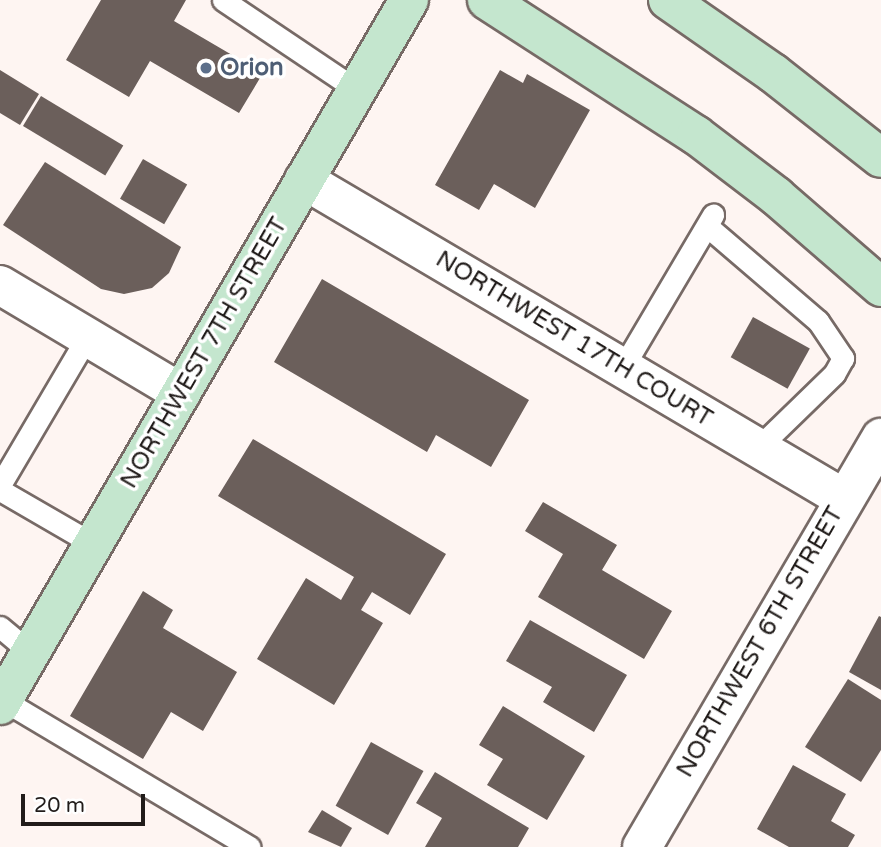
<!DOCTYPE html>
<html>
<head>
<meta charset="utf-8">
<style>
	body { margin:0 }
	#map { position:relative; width:881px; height:847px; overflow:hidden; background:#fef5f2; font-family:"Varela Round",sans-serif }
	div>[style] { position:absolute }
	.building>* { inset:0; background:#6b5f5b; transform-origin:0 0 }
	.roads { filter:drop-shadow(2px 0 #776a66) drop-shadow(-2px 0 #776a66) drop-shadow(0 2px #776a66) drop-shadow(0 -2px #776a66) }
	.service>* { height:21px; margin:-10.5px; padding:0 10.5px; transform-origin:10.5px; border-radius:10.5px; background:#fff }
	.minor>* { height:38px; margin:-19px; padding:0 19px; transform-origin:19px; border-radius:19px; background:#fff }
	.secondary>* { height:38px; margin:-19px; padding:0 19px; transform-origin:19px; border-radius:19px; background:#c4e6ce }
	.dots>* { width:19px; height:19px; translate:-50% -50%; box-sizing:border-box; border:4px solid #fff; border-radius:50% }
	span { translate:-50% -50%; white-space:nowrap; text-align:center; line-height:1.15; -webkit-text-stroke:7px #fff; paint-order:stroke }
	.service-label { font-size:24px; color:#4e5e75; font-weight:700 }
	.left { translate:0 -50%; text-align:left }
	.street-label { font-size:24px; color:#211c1a }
	.scale { position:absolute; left:21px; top:794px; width:124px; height:32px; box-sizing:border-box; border:4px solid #211c1a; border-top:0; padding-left:9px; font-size:21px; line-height:24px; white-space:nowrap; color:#211c1a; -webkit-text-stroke:5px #fff; paint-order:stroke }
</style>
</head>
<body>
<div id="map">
	<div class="building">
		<div style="clip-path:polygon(101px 0,186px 0,174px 21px,263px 73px,239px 113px,150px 61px,129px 97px,66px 60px)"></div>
		<div style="clip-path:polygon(0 70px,39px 94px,20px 125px,0 113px)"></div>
		<div style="clip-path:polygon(500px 70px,523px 83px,527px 74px,590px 110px,535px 208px,494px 184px,479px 210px,435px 185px)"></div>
		<div style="left:41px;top:96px;width:96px;height:35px;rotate:31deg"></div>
		<div style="left:143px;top:159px;width:51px;height:46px;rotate:30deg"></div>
		<div style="clip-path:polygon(45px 162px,181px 247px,169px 273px,152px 288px,124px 294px,101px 289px,3px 225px)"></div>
		<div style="clip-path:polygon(322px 279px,529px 400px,491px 467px,436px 435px,427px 452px,274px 362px)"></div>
		<div style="left:753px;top:317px;width:65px;height:46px;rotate:29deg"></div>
		<div style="clip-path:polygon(253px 439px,446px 554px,410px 615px,372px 592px,361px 610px,383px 623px,334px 705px,257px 659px,306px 578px,341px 600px,354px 577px,218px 496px)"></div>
		<div style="clip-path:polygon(543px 502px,617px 545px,602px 570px,672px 611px,644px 659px,538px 597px,563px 554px,525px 531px)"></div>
		<div style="clip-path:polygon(143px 591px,173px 610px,163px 628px,237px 672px,203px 731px,171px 712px,143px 759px,70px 716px)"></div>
		<div style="clip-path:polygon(879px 616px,881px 617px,881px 690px,849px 672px)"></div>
		<div style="clip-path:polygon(530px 620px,627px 675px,594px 732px,543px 702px,552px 687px,506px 661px)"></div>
		<div style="clip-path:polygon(848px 679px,881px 700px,881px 750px,861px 782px,805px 747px)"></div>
		<div style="clip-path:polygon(503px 706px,585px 756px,547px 820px,487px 785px,503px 759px,479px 745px)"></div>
		<div style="left:371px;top:742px;width:60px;height:73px;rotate:29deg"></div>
		<div style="clip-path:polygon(793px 765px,846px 794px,831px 821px,855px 835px,848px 847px,789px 847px,757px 829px)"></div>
		<div style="clip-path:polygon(435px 772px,529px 828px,518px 847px,425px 847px,442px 818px,416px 803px)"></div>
		<div style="clip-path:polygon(322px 810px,352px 828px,341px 847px,308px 832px)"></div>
	</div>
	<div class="roads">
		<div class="service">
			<div style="left:223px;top:0;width:161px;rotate:33.9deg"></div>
			<div style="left:707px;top:226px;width:146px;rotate:40.6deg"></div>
			<div style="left:818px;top:321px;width:45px;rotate:56deg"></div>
			<div style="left:843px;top:358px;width:18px;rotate:119deg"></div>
			<div style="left:834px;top:374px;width:106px;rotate:135.8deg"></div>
			<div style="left:623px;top:367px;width:177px;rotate:-59.4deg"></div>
			<div style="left:0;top:485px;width:169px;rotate:-59.5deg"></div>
			<div style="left:0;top:490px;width:108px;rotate:30.1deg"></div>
			<div style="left:0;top:627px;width:40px;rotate:40deg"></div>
			<div style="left:3px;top:700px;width:287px;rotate:30.8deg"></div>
		</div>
		<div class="minor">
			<div style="left:304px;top:180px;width:626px;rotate:30.54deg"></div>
			<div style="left:0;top:285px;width:211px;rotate:30.8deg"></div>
			<div style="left:642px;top:847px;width:474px;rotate:-59.7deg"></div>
		</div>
		<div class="secondary">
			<div style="left:487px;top:0;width:249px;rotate:32.9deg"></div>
			<div style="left:696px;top:135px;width:101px;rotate:37.3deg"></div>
			<div style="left:776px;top:196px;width:139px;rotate:40.9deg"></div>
			<div style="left:668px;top:0;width:128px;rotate:34.8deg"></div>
			<div style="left:773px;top:73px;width:137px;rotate:38.2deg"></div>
			<div style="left:0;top:705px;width:815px;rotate:-59.88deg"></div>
		</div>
	</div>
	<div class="dots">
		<div style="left:206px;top:68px;background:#5c6f8a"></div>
	</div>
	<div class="service-label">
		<span class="left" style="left:220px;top:68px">Orion</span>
	</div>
	<div class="street-label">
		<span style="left:574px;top:339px;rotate:31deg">NORTHWEST 17TH COURT</span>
		<span style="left:204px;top:353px;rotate:-60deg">NORTHWEST 7TH STREET</span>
		<span style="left:760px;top:642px;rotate:-60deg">NORTHWEST 6TH STREET</span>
	</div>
	<div class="scale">20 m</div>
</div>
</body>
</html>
